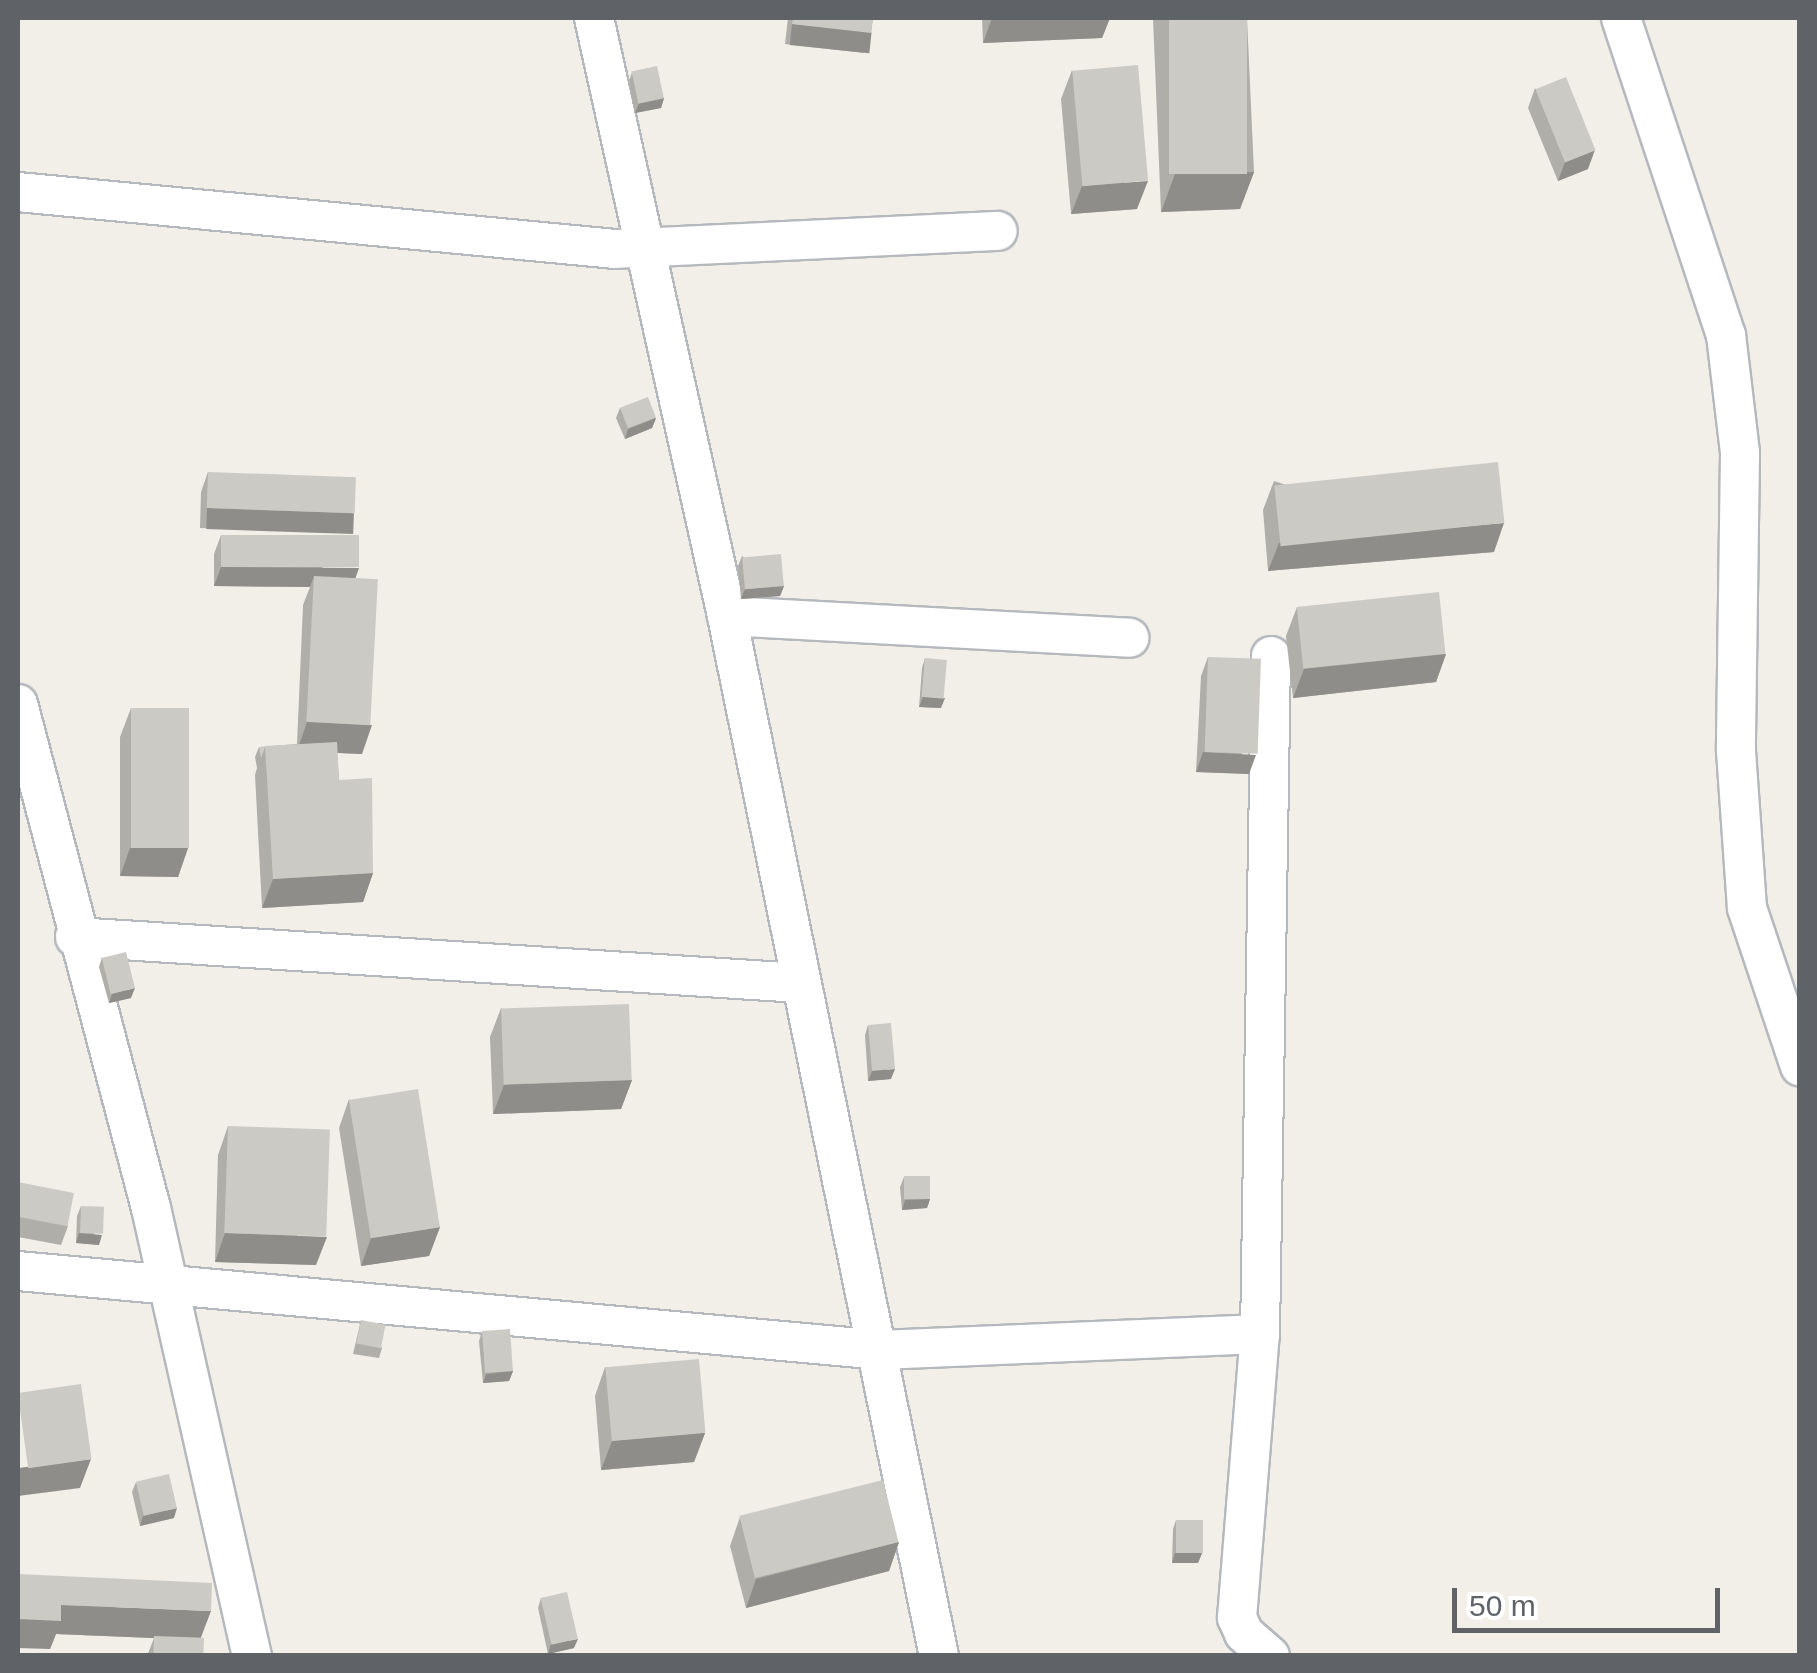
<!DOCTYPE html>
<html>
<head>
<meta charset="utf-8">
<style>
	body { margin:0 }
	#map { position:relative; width:1817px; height:1673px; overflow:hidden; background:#f1efe8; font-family:Arial,sans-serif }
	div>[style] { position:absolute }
	.roads { filter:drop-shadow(2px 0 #b5b8bc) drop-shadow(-2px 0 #b5b8bc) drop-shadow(0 2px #b5b8bc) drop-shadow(0 -2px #b5b8bc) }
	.minor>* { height:38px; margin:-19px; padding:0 19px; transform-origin:19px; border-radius:19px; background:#fff }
	.wall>* { inset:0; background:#afaea9 }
	.shaded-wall>* { inset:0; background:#8f8d8a; transform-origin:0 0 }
	.building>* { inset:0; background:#cccac5; transform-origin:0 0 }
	span { translate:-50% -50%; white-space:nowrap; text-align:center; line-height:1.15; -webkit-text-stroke:8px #fff; paint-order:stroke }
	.frame { position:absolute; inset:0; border:20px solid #5f6368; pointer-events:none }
	.scale { position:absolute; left:1452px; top:1588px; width:268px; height:45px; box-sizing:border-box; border:5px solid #5f6368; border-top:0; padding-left:12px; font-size:30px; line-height:35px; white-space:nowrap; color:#5f6368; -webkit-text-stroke:8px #fff; paint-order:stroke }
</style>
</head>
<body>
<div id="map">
	<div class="roads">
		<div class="minor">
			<div style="left:594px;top:18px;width:613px;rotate:77.46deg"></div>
			<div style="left:727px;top:616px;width:1061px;rotate:78.48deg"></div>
			<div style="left:1621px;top:18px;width:334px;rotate:71.7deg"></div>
			<div style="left:1726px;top:335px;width:119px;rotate:83.2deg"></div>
			<div style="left:1740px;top:453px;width:298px;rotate:90.8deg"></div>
			<div style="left:1736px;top:751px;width:157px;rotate:86deg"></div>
			<div style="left:1747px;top:908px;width:167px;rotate:71.5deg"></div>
			<div style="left:18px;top:192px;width:600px;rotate:5.45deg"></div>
			<div style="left:615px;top:249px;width:383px;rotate:-2.7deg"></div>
			<div style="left:727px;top:616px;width:403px;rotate:3.1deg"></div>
			<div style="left:18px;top:704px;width:521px;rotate:75.22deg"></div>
			<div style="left:151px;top:1208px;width:459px;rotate:77.3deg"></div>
			<div style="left:75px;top:937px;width:726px;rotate:3.63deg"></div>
			<div style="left:18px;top:1271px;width:867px;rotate:5.23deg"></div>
			<div style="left:881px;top:1350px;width:379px;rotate:-2.4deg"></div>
			<div style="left:1270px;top:1656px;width:35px;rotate:-139deg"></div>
			<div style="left:1244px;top:1633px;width:17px;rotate:-115deg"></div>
			<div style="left:1237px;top:1618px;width:285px;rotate:-85.4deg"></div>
			<div style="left:1260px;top:1334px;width:678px;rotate:-89.07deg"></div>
		</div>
	</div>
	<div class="wall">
		<div style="clip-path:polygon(788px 18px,873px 18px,871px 33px,864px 53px,785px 44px)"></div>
		<div style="clip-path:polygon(982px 18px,1110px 18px,1102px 38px,983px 43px)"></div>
		<div style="clip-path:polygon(1153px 18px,1247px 18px,1254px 172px,1240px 209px,1161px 212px)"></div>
		<div style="clip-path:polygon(1072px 70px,1137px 209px,1071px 214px,1061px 99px)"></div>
		<div style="clip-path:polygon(632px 72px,664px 98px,661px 108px,635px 113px,629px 82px)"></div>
		<div style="clip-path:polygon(1535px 88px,1588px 169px,1558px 181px,1528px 108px)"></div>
		<div style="clip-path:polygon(620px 408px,656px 418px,652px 428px,625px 439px,616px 418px)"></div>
		<div style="clip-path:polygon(208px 472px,354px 514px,347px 533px,200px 528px,201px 492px)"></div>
		<div style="clip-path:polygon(1274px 481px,1494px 552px,1268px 571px,1263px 510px)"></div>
		<div style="clip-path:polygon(221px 535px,355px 578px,362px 754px,337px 753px,339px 780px,373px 873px,363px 902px,262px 908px,255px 775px,257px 768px,255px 757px,259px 747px,297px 744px,303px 605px,310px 587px,214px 586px,214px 554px)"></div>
		<div style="clip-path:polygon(742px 556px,784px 586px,780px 596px,741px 599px,738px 566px)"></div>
		<div style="clip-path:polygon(1297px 607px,1446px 654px,1436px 682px,1293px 698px,1286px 636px)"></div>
		<div style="clip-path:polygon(1208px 657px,1249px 774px,1196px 772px,1201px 676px)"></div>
		<div style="clip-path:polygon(925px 658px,941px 708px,919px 707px,922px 668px)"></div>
		<div style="clip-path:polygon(131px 708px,188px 848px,178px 877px,120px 876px,120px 737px)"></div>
		<div style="clip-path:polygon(102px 957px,131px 998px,109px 1003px,99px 967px)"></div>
		<div style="clip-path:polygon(501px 1008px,632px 1080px,621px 1109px,493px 1114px,490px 1037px)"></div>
		<div style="clip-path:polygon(868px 1025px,891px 1079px,868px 1081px,865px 1035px)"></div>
		<div style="clip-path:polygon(349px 1099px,440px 1227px,429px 1256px,361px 1266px,339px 1128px)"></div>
		<div style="clip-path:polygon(228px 1126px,316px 1265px,215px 1262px,218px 1155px)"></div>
		<div style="clip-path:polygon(904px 1177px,930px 1199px,927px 1208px,902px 1210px,900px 1187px)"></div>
		<div style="clip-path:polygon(18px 1182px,68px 1226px,61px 1245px,18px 1237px)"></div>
		<div style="clip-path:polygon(81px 1206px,99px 1245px,76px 1243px,77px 1216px)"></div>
		<div style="clip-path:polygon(361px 1320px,382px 1348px,379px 1358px,353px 1354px)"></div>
		<div style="clip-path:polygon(482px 1331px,513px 1371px,509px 1381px,483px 1383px,479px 1341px)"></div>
		<div style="clip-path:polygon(605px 1367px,705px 1433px,694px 1462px,601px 1470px,595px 1396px)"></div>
		<div style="clip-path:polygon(136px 1482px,174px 1518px,140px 1526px,132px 1492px)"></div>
		<div style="clip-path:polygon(740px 1517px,899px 1542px,889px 1571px,746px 1608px,730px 1546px)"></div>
		<div style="clip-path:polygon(1176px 1520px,1202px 1553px,1198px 1563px,1172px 1563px,1173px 1529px)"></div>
		<div style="clip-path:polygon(18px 1574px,201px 1638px,203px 1656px,147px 1656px,154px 1638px,56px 1634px,50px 1649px)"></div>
		<div style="clip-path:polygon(541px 1598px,574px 1648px,548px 1654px,538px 1608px)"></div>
	</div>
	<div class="shaded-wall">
		<div style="clip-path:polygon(992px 18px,1110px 18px,1102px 38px,983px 43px)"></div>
		<div style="left:792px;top:24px;width:80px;height:21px;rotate:6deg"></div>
		<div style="clip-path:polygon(664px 98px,661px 108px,635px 113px,639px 103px)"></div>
		<div style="clip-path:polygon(1595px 150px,1588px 169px,1558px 181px,1565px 162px)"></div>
		<div style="clip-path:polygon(1254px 172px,1240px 209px,1161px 212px,1175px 174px)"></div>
		<div style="clip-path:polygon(1148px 181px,1137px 209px,1071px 214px,1082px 186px)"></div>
		<div style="clip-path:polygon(656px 418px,652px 428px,625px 439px,628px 429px)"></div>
		<div style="left:207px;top:508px;width:147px;height:21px;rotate:2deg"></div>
		<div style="clip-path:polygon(1504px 523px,1494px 552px,1268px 571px,1279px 543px)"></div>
		<div style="clip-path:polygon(221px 567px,359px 568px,352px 588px,314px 576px,310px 587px,214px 586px)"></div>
		<div style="clip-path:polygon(784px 586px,780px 596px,741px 599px,745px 589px)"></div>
		<div style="clip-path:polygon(1446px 654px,1436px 682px,1293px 698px,1304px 669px)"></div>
		<div style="clip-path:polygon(923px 697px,945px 698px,941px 708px,919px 707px)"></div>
		<div style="clip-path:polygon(307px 722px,372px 725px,362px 754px,297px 751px)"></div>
		<div style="clip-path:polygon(1203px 752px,1256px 755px,1249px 774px,1196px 772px)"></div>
		<div style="clip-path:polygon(130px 848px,188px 848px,178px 877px,120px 876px)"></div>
		<div style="clip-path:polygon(373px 873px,363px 902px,262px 908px,273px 879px)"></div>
		<div style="clip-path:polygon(135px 988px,131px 998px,109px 1003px,112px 994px)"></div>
		<div style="clip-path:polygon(895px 1069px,891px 1079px,868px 1081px,872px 1071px)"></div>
		<div style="clip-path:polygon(632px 1080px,621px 1109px,493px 1114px,504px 1085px)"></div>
		<div style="clip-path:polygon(930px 1199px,927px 1208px,902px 1210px,905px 1200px)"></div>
		<div style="clip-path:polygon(440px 1227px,429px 1256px,361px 1266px,371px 1238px)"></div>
		<div style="clip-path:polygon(79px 1233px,102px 1235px,99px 1245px,76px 1243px)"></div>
		<div style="clip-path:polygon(225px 1233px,327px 1237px,316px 1265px,215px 1262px)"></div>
		<div style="clip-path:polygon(513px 1371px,509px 1381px,483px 1383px,486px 1374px)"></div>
		<div style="clip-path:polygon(705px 1433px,694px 1462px,601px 1470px,612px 1441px)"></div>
		<div style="clip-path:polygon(91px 1459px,80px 1488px,18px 1496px,18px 1468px)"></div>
		<div style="clip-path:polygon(177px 1508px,174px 1518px,140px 1526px,143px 1516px)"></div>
		<div style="clip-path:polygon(899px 1542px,889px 1571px,746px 1608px,756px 1579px)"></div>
		<div style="clip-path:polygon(1175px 1553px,1202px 1553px,1198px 1563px,1172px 1563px)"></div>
		<div style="clip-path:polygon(61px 1605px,211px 1611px,200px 1640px,56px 1634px,50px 1649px,18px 1648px,18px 1619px)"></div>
		<div style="clip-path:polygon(578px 1639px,574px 1648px,548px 1654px,551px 1644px)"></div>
	</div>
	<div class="building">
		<div style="clip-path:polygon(793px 18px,873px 18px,871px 33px,792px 24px)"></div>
		<div style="left:1169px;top:18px;width:78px;height:156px"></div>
		<div style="left:1138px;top:65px;width:116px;height:66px;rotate:85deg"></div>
		<div style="left:657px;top:66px;width:33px;height:26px;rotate:78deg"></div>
		<div style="left:1566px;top:77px;width:79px;height:33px;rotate:68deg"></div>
		<div style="left:648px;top:397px;width:22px;height:30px;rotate:69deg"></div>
		<div style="left:1498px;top:462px;width:61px;height:225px;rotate:84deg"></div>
		<div style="left:208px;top:472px;width:148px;height:36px;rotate:2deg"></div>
		<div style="left:221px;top:535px;width:138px;height:32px"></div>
		<div style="left:781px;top:554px;width:32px;height:39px;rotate:85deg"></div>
		<div style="left:314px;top:576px;width:64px;height:146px;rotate:3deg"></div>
		<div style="left:1439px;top:592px;width:62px;height:143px;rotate:84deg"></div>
		<div style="left:1208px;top:657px;width:53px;height:95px;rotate:2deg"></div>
		<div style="left:925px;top:658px;width:22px;height:39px;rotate:5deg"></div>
		<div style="left:131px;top:708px;width:58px;height:140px"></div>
		<div style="clip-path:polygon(337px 742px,339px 780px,372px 778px,373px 873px,273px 879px,265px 746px)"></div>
		<div style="clip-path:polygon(259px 747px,265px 747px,261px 758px)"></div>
		<div style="left:126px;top:952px;width:37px;height:25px;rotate:76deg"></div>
		<div style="left:629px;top:1004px;width:76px;height:128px;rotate:88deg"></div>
		<div style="left:891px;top:1023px;width:46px;height:23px;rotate:85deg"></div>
		<div style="left:418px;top:1089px;width:140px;height:70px;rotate:81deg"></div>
		<div style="left:228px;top:1126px;width:102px;height:107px;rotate:2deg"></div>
		<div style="left:930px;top:1176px;width:23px;height:26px;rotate:90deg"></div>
		<div style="left:18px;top:1182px;width:57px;height:34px;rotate:11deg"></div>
		<div style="left:81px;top:1206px;width:23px;height:27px;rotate:2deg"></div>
		<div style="left:361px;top:1320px;width:25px;height:24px;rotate:11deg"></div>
		<div style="left:510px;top:1329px;width:42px;height:28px;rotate:86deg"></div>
		<div style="left:699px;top:1359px;width:74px;height:94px;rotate:85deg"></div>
		<div style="left:81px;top:1384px;width:76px;height:64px;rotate:82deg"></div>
		<div style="left:169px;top:1474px;width:35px;height:34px;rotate:77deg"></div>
		<div style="left:883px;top:1480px;width:64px;height:148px;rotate:76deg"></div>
		<div style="left:1176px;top:1520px;width:27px;height:33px"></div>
		<div style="clip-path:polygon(18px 1574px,212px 1583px,211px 1611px,61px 1605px,61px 1621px,18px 1619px)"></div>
		<div style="left:567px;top:1592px;width:48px;height:27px;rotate:77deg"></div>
		<div style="left:154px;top:1636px;width:50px;height:20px;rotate:2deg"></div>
	</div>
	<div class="frame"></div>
	<div class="scale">50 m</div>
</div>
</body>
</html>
